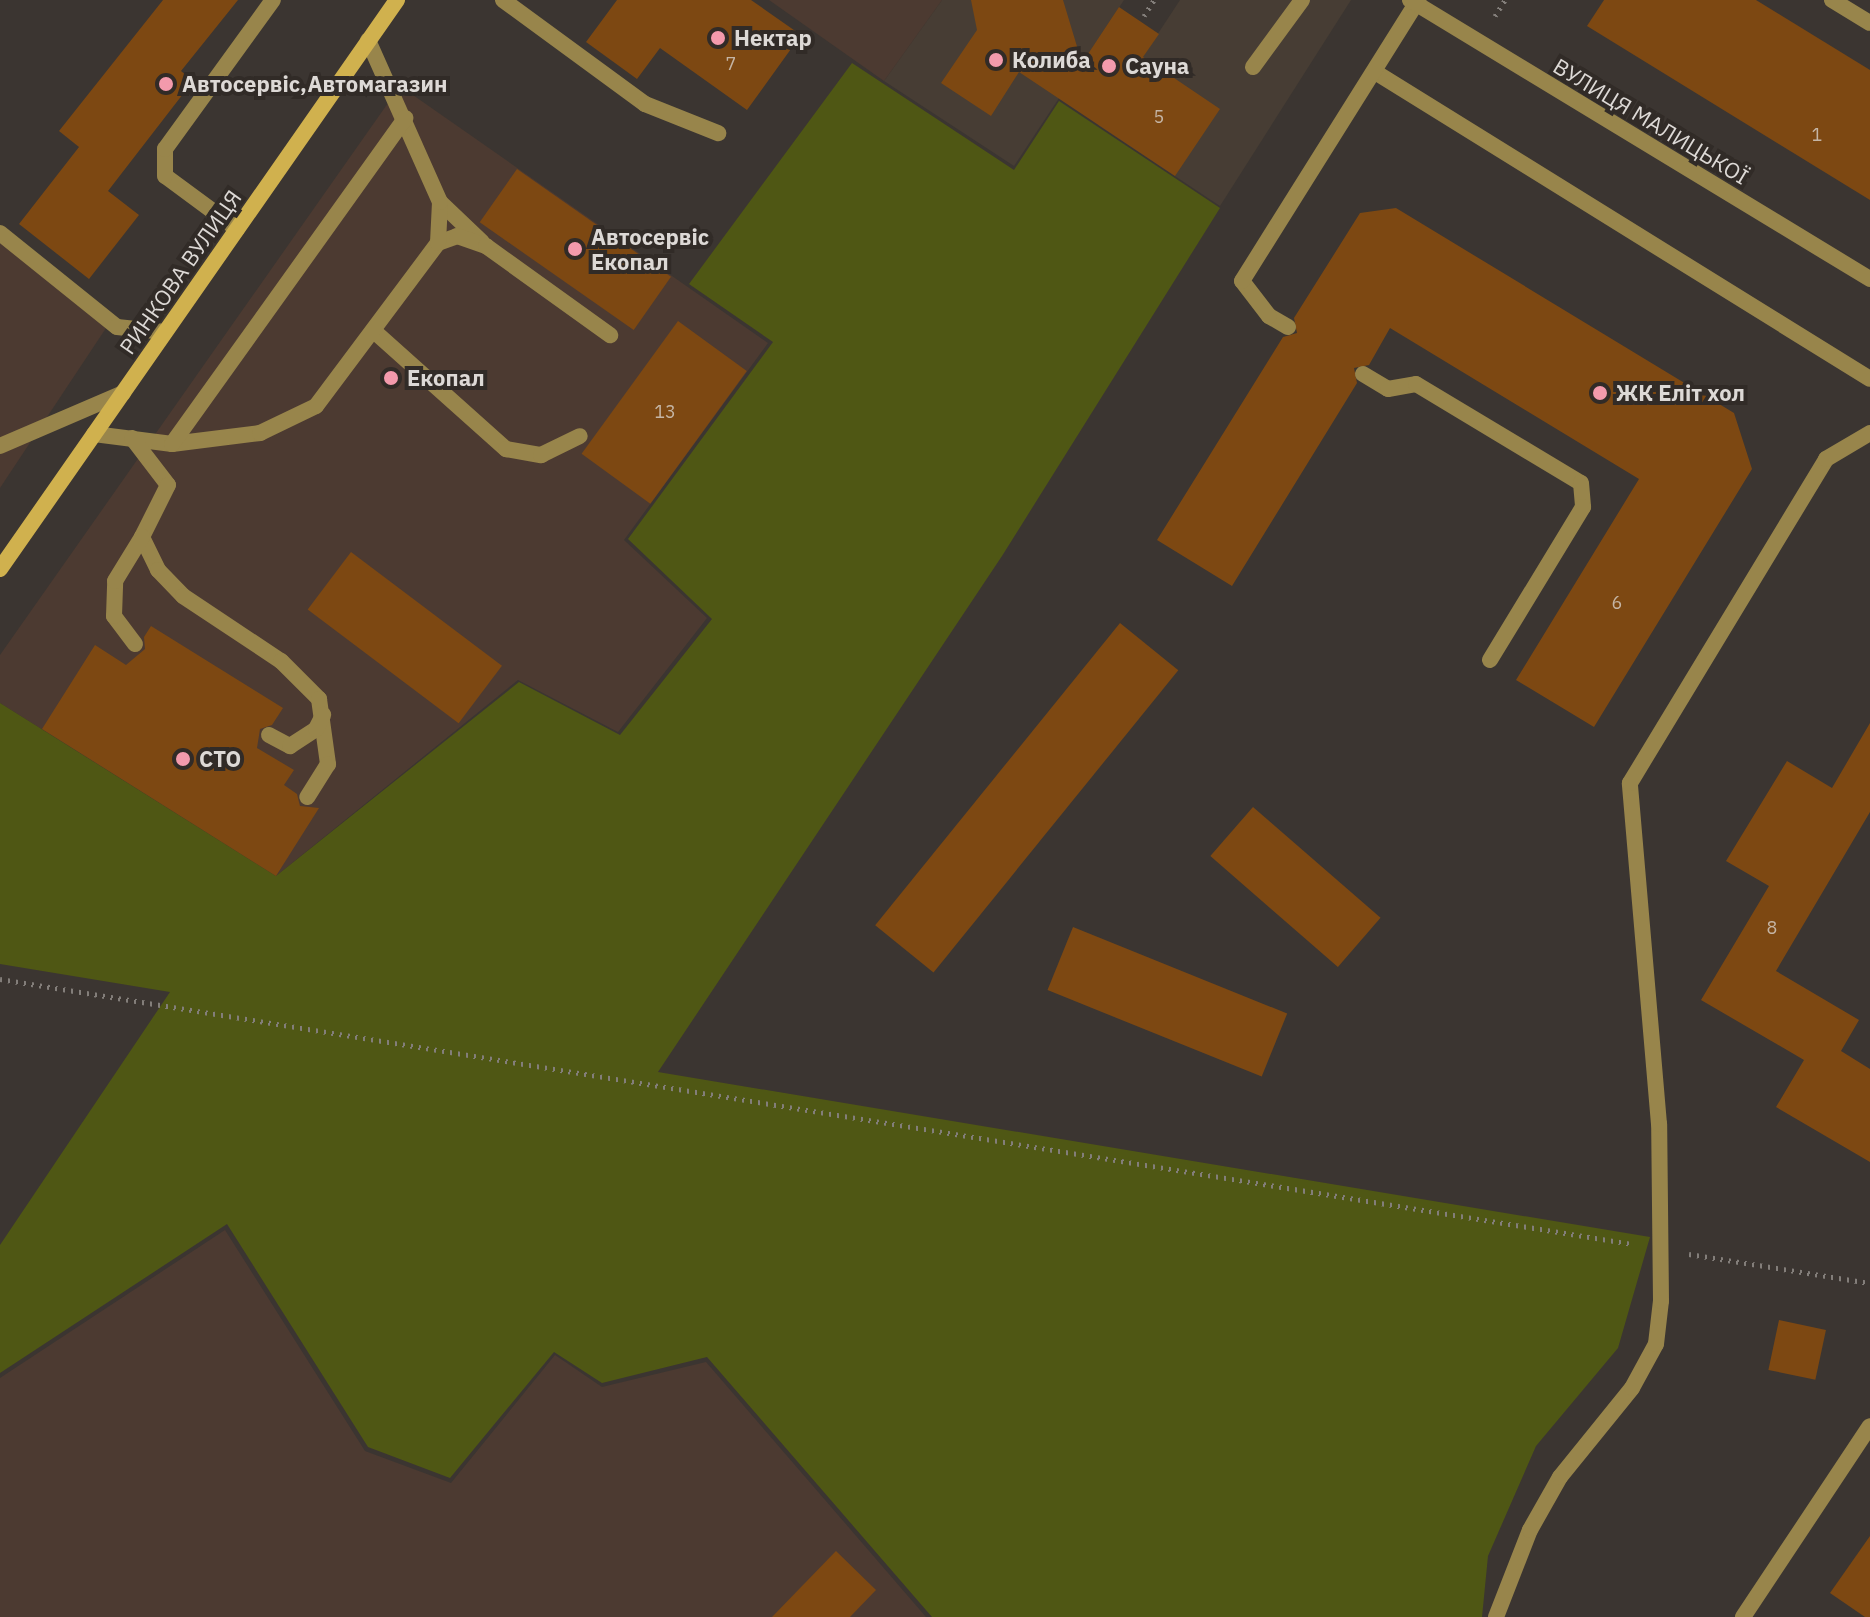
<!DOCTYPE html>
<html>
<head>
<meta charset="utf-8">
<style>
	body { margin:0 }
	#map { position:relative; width:1870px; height:1617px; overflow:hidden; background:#3b3531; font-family:"IBM Plex Sans",sans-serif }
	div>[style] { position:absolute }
	.built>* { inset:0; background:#473d34 }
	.industrial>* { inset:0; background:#4c3a31 }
	.green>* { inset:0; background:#4f5714 }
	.building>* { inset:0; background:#7d4812; transform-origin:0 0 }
	.path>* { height:5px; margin-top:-2.5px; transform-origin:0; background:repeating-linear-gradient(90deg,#837e7a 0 2px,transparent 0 8px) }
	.service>* { height:16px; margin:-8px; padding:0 8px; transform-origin:8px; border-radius:8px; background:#98854b }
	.minor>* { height:16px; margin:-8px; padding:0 8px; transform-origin:8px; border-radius:8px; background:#98854b }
	.secondary>* { height:16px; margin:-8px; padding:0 8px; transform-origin:8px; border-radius:8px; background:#d0b14e }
	.dots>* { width:22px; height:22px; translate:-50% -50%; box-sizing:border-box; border:4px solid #312b27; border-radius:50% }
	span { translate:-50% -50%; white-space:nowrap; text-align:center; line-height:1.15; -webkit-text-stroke:8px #312b27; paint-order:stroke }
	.number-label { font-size:18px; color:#c5b5a5 }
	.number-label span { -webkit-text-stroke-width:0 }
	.poi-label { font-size:22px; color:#ddd9d6; font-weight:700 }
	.left { translate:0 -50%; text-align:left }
	.street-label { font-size:22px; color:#ddd9d6 }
</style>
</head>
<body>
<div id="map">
	<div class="built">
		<div style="clip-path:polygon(942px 0,1124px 0,1014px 166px,884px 81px)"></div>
		<div style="clip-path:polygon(1180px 0,1351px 0,1220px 206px,1098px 125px)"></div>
	</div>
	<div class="industrial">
		<div style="clip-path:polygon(769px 0,942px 0,884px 81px)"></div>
		<div style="clip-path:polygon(400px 86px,768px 343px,624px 540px,707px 618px,618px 732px,518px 680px,276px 876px,0 703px,0 655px)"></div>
		<div style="clip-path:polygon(0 227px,114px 316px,0 488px)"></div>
		<div style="clip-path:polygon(225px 1230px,365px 1451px,451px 1483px,555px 1355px,602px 1387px,706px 1362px,926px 1617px,0 1617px,0 1378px)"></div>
	</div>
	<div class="green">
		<div style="clip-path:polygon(852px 63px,1014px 170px,1059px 101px,1220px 208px,1002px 556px,658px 1072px,1650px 1237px,1618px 1348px,1536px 1446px,1488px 1556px,1482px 1617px,932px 1617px,707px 1357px,602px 1383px,554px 1352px,450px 1478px,368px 1447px,227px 1224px,0 1373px,0 1245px,170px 992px,0 964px,0 703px,276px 876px,519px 682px,620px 735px,712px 619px,628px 539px,773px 342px,689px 284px)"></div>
	</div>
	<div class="building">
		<div style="clip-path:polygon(163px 0,238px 0,181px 71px,193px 81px,108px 191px,139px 215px,89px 279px,19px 224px,79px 147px,59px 131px)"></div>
		<div style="clip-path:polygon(617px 0,751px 0,801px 35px,747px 110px,660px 48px,637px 79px,586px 42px)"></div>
		<div style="clip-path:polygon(971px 0,1063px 0,1082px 63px,1119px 7px,1159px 34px,1143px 57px,1220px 109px,1175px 176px,1019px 72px,991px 116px,941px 83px,977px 30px)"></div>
		<div style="clip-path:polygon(1604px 0,1756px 0,1870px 70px,1870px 200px,1587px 26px)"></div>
		<div style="left:517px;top:169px;width:188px;height:65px;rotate:35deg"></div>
		<div style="clip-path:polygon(1396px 208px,1734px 413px,1752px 469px,1594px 727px,1516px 680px,1639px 479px,1390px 328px,1369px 365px,1354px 368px,1357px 383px,1232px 586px,1157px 540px,1283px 337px,1297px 333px,1294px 318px,1360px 213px)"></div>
		<div style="left:678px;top:321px;width:85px;height:164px;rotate:36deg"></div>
		<div style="left:351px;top:552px;width:189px;height:72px;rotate:37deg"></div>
		<div style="left:1120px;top:623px;width:75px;height:389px;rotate:39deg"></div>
		<div style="clip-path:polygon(151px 626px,283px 708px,272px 725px,260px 729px,257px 748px,294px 770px,284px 785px,297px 794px,300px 806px,319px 808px,276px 876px,42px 729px,95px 645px,126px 665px,145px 649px,144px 637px)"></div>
		<div style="clip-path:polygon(1870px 723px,1870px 812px,1776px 971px,1859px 1020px,1841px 1051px,1870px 1069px,1870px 1162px,1776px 1107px,1804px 1060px,1701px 1000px,1769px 886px,1726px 861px,1787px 761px,1832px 788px)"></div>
		<div style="left:1253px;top:807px;width:169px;height:65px;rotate:41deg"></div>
		<div style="left:1073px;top:927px;width:231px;height:68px;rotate:22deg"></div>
		<div style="left:1779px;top:1320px;width:48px;height:51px;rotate:12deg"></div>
		<div style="clip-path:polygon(1870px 1536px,1870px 1617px,1865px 1617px,1830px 1593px)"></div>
		<div style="clip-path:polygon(836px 1551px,876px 1590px,850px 1617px,772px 1617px)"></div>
	</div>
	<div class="path">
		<div style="left:1144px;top:16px;width:19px;rotate:-58deg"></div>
		<div style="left:1495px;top:16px;width:19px;rotate:-58deg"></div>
		<div style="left:0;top:979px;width:1653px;rotate:9.22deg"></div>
		<div style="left:1689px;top:1254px;width:183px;rotate:9.1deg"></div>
	</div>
	<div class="service">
		<div style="left:503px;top:0;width:176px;rotate:36.2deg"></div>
		<div style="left:645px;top:104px;width:79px;rotate:21.7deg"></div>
		<div style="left:1832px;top:0;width:44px;rotate:31.2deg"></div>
		<div style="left:1253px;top:67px;width:83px;rotate:-53.8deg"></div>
		<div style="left:1375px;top:72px;width:582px;rotate:31.81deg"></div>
		<div style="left:440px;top:202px;width:58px;rotate:43.6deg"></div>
		<div style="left:237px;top:229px;width:89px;rotate:-143.6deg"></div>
		<div style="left:165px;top:176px;width:27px;rotate:-90deg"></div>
		<div style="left:165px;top:149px;width:184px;rotate:-54.1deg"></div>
		<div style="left:0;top:233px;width:150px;rotate:38.8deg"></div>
		<div style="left:117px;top:327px;width:48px;rotate:5.9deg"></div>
		<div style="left:438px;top:243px;width:20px;rotate:-20deg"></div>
		<div style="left:457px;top:236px;width:31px;rotate:19deg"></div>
		<div style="left:486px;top:246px;width:153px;rotate:35.7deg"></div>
		<div style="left:1288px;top:327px;width:22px;rotate:-150deg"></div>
		<div style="left:1269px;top:316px;width:44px;rotate:-127.6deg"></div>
		<div style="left:1242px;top:281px;width:332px;rotate:-57.9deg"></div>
		<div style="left:375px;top:332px;width:176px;rotate:41.8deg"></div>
		<div style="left:506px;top:449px;width:36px;rotate:10deg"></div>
		<div style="left:541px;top:455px;width:43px;rotate:-26deg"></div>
		<div style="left:1363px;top:374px;width:29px;rotate:31deg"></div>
		<div style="left:1388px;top:389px;width:28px;rotate:-10deg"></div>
		<div style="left:1416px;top:384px;width:192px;rotate:31deg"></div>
		<div style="left:1581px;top:483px;width:24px;rotate:85deg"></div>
		<div style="left:1583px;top:507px;width:179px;rotate:121.3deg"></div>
		<div style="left:94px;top:434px;width:79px;rotate:7.3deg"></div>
		<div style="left:172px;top:444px;width:89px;rotate:-7.1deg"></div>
		<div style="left:260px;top:433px;width:62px;rotate:-25.7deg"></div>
		<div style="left:316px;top:406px;width:204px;rotate:-53.2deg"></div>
		<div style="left:438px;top:243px;width:41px;rotate:-87.2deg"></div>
		<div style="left:440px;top:202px;width:177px;rotate:-114deg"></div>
		<div style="left:132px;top:438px;width:59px;rotate:52.5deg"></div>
		<div style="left:168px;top:485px;width:58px;rotate:116.6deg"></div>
		<div style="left:142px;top:537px;width:37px;rotate:64deg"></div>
		<div style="left:158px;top:570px;width:36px;rotate:46deg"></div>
		<div style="left:183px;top:596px;width:118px;rotate:33.6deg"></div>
		<div style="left:281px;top:661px;width:54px;rotate:45deg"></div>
		<div style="left:319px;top:699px;width:66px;rotate:82.1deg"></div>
		<div style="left:328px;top:764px;width:39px;rotate:122deg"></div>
		<div style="left:172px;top:444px;width:401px;rotate:-54.4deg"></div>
		<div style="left:0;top:446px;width:134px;rotate:-23.3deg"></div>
		<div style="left:135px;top:644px;width:35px;rotate:-127deg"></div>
		<div style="left:114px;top:616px;width:35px;rotate:-88deg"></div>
		<div style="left:115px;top:581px;width:52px;rotate:-58.5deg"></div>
		<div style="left:269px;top:735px;width:24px;rotate:28deg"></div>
		<div style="left:290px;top:746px;width:31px;rotate:-33deg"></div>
		<div style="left:316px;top:729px;width:16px;rotate:-63deg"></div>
		<div style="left:1496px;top:1617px;width:93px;rotate:-68.7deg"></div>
		<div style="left:1530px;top:1530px;width:61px;rotate:-60.5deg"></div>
		<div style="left:1560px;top:1477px;width:114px;rotate:-51deg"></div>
		<div style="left:1632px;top:1388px;width:50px;rotate:-61.4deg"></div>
		<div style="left:1656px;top:1344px;width:43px;rotate:-83.4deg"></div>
		<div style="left:1661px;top:1301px;width:177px;rotate:-90.6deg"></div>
		<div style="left:1659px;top:1124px;width:342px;rotate:-94.9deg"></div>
		<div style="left:1630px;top:783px;width:379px;rotate:-58.8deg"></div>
		<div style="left:1826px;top:459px;width:51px;rotate:-30.6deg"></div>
		<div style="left:1743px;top:1617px;width:229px;rotate:-56.4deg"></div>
	</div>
	<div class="minor">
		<div style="left:1410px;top:0;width:538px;rotate:31.24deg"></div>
	</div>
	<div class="secondary">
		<div style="left:0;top:569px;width:694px;rotate:-55.1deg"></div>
	</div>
	<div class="dots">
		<div style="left:718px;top:38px;background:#f39aac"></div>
		<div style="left:996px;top:60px;background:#f39aac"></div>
		<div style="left:1109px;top:66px;background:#f39aac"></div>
		<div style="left:166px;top:84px;background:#f39aac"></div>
		<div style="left:575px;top:249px;background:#f39aac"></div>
		<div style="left:391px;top:378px;background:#f39aac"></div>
		<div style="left:1600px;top:393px;background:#f39aac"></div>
		<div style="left:183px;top:759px;background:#f39aac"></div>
	</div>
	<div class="number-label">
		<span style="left:731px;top:64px">7</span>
		<span style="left:1159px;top:117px">5</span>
		<span style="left:1817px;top:135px">1</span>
		<span style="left:665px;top:412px">13</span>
		<span style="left:1617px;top:603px">6</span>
		<span style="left:1772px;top:928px">8</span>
	</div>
	<div class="poi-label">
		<span class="left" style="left:734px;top:38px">Нектар</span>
		<span class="left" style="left:1012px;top:60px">Колиба</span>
		<span class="left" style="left:1125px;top:66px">Сауна</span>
		<span class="left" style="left:182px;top:84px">Автосервіс,Автомагазин</span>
		<span class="left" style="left:591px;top:249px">Автосервіс<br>Екопал</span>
		<span class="left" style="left:407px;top:378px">Екопал</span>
		<span class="left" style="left:1616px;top:393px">ЖК Еліт хол</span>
		<span class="left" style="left:199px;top:759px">СТО</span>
	</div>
	<div class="street-label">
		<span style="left:1651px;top:121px;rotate:31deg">ВУЛИЦЯ МАЛИЦЬКОЇ</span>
		<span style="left:180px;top:272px;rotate:-55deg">РИНКОВА ВУЛИЦЯ</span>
	</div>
</div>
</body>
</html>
